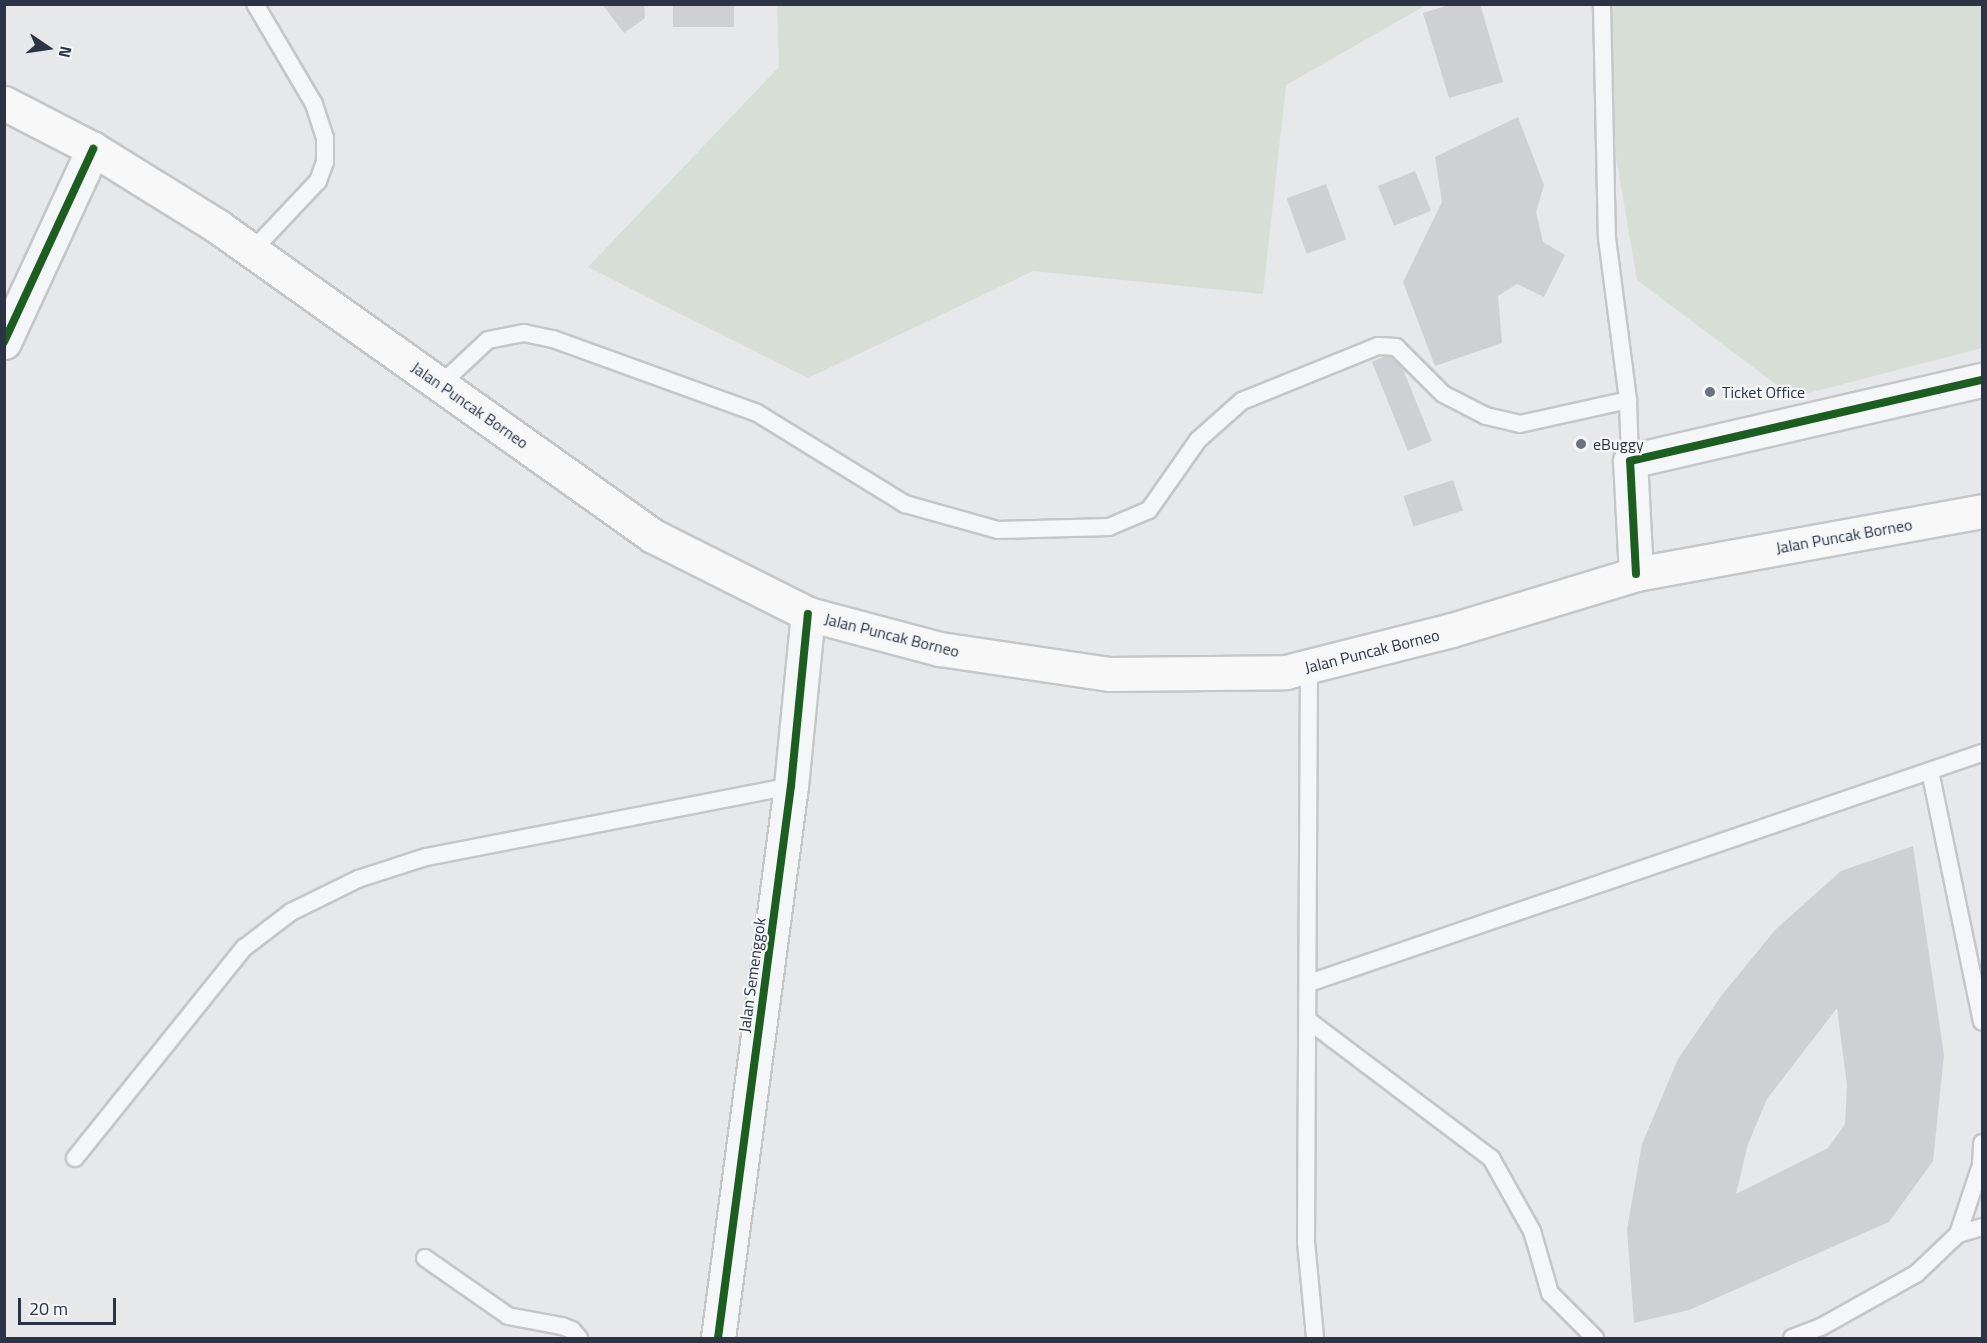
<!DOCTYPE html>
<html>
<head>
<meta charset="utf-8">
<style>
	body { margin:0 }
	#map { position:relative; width:1987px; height:1343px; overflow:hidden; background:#e6e8ea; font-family:"Titillium Web",sans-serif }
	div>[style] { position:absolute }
	.green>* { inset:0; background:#d6ded6 }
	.building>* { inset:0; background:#ced0d3; transform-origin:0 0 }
	.roads { filter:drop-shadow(2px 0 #c4c6c8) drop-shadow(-2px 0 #c4c6c8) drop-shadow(0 2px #c4c6c8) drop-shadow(0 -2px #c4c6c8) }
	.lane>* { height:16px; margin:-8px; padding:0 8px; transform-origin:8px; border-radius:8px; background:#f5f6f7 }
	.street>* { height:33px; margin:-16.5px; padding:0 16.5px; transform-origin:16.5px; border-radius:16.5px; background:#f5f6f7 }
	.secondary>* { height:33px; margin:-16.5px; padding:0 16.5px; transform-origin:16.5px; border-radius:16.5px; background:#f8f8f8 }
	.cycleway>* { height:8px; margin:-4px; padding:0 4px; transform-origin:4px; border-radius:4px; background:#1b5e20 }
	.dots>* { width:16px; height:16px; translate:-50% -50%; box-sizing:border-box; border:3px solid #f4f6f9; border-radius:50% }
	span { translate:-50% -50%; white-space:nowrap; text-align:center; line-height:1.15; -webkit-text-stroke:4.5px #f4f6f9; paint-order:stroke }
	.poi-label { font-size:16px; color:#2b3445 }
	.left { translate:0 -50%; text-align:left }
	.street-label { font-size:16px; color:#2b3445 }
	.frame { position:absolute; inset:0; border:6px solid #2b3445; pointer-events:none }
	.north { position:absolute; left:18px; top:18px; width:60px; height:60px; -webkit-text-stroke:4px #f4f6f9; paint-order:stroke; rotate:103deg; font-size:16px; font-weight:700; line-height:24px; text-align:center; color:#2b3445 }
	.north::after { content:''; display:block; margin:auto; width:21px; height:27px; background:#2b3445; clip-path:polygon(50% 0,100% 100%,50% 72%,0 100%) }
	.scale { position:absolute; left:18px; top:1298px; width:98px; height:27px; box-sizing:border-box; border:3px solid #2b3445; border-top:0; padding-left:8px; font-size:18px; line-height:21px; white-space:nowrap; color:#2b3445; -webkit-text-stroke:4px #f4f6f9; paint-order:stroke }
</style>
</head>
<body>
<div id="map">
	<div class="green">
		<div style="clip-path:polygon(777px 5px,777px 4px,1426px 5px,1286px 85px,1263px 294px,1033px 271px,808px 378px,588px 267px,779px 67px)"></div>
		<div style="clip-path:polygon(1590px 5px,1982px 5px,1982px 348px,1793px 397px,1637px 280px)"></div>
	</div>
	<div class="building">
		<div style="clip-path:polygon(602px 4px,644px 4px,645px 18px,624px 33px)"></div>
		<div style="left:673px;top:4px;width:61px;height:23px"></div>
		<div style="clip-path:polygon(1453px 4px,1480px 4px,1503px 82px,1449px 98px,1423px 13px)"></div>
		<div style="clip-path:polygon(1518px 117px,1544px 185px,1536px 212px,1543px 242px,1565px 255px,1544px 297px,1517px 284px,1498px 296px,1502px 343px,1435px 366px,1403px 282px,1442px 202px,1435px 157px)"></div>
		<div style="left:1415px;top:171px;width:43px;height:40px;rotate:68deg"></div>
		<div style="left:1326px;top:184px;width:59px;height:42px;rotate:70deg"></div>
		<div style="left:1396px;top:352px;width:96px;height:26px;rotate:68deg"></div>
		<div style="left:1453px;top:480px;width:32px;height:52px;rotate:72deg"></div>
		<div style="clip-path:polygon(evenodd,1913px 846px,1944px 1055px,1933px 1161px,1889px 1222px,1689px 1310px,1634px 1323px,1627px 1229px,1642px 1144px,1678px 1059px,1722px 995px,1776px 929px,1841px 871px,1913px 846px,1837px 1008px,1847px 1085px,1845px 1124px,1828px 1148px,1736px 1194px,1748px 1144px,1767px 1099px,1837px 1008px)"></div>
	</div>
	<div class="roads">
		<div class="lane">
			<div style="left:1602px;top:4px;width:234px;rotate:88.8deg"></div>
			<div style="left:1607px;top:238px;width:163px;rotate:82.6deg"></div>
			<div style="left:1628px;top:400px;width:61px;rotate:88.1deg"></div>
			<div style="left:251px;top:252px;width:98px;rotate:-46.7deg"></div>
			<div style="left:318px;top:181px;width:20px;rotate:-70deg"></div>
			<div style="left:325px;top:162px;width:24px;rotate:-90deg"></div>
			<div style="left:325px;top:138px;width:36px;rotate:-108deg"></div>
			<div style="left:314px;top:104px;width:116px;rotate:-120.5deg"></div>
			<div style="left:441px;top:384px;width:64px;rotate:-43.1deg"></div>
			<div style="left:488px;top:340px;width:37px;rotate:-11deg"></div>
			<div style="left:524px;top:333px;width:30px;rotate:12deg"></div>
			<div style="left:553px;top:339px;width:217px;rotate:19.9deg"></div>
			<div style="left:757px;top:413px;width:174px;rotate:31.6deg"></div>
			<div style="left:905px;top:504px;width:97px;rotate:15.6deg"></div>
			<div style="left:998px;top:530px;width:111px;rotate:-1.5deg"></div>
			<div style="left:1109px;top:527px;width:43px;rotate:-23deg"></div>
			<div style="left:1149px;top:510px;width:85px;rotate:-55deg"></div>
			<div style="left:1198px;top:440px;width:59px;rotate:-41.6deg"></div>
			<div style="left:1242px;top:401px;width:147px;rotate:-22deg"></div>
			<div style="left:1378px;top:346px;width:18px;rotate:3deg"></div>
			<div style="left:1396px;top:347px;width:66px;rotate:45deg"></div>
			<div style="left:1443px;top:394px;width:48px;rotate:27.1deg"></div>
			<div style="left:1486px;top:416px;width:35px;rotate:13deg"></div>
			<div style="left:1520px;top:424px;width:111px;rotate:-12.5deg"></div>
			<div style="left:1309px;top:667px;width:575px;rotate:90.3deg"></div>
			<div style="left:1306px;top:1242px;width:96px;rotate:84.6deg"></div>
			<div style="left:1930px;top:771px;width:256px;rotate:78.3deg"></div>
			<div style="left:1309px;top:983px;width:711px;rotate:-18.87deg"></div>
			<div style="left:1309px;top:1021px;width:228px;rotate:37deg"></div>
			<div style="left:1491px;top:1158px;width:84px;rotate:60.7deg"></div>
			<div style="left:1532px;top:1231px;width:65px;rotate:73.8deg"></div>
			<div style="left:1550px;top:1293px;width:64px;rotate:45deg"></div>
			<div style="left:75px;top:1158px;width:270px;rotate:-51.2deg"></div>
			<div style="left:244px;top:948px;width:59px;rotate:-37.5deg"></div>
			<div style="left:291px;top:912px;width:75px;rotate:-26.2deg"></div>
			<div style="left:358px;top:879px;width:71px;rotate:-17.9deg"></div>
			<div style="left:426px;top:857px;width:372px;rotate:-11deg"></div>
			<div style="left:1958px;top:1234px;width:25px;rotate:-16deg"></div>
			<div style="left:425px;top:1258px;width:101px;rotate:34.9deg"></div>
			<div style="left:508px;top:1316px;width:55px;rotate:10.5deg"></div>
			<div style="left:562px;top:1326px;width:11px;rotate:22deg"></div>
			<div style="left:572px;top:1330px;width:11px;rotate:49deg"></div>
			<div style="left:1792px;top:1338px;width:31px;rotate:-21deg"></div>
			<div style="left:1821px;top:1327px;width:109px;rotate:-29.2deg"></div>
			<div style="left:1916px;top:1274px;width:58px;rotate:-43.6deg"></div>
			<div style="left:1958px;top:1234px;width:73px;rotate:-71.6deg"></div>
			<div style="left:1981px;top:1165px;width:22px;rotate:-87deg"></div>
		</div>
		<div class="street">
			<div style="left:4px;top:342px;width:213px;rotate:-65.2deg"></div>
			<div style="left:1636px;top:574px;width:113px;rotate:-93deg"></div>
			<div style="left:1630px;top:461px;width:361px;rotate:-13deg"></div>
			<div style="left:718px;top:1338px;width:557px;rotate:-82.47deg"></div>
			<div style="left:791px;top:786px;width:173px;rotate:-84.4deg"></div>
		</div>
		<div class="secondary">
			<div style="left:4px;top:103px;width:100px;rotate:27.3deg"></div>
			<div style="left:93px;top:149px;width:146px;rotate:31.8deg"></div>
			<div style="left:217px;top:226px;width:535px;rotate:35.41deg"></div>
			<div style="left:653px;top:536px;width:174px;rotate:26.7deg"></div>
			<div style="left:808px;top:614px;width:137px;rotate:14.9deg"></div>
			<div style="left:940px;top:649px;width:171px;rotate:8.4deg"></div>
			<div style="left:1109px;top:674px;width:177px;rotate:-0.6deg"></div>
			<div style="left:1286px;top:672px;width:171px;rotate:-14.2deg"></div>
			<div style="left:1452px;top:630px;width:192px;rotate:-16.9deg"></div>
			<div style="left:1636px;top:574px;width:352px;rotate:-10.3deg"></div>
		</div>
	</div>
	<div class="cycleway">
		<div style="left:4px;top:342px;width:213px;rotate:-65.2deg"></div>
		<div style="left:1636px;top:574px;width:113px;rotate:-93deg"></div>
		<div style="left:1630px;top:461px;width:361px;rotate:-13deg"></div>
		<div style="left:718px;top:1338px;width:557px;rotate:-82.47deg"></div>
		<div style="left:791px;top:786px;width:173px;rotate:-84.4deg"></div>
	</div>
	<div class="dots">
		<div style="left:1710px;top:392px;background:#6c737f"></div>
		<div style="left:1581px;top:444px;background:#6c737f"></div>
	</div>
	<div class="poi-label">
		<span class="left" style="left:1722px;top:392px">Ticket Office</span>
		<span class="left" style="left:1593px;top:444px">eBuggy</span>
	</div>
	<div class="street-label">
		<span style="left:470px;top:405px;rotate:35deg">Jalan Puncak Borneo</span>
		<span style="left:1844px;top:536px;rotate:-10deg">Jalan Puncak Borneo</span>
		<span style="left:892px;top:635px;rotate:14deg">Jalan Puncak Borneo</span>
		<span style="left:1372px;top:651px;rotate:-14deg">Jalan Puncak Borneo</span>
		<span style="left:752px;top:975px;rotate:-82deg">Jalan Semenggok</span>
	</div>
	<div class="frame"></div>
	<div class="north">N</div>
	<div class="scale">20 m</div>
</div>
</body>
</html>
